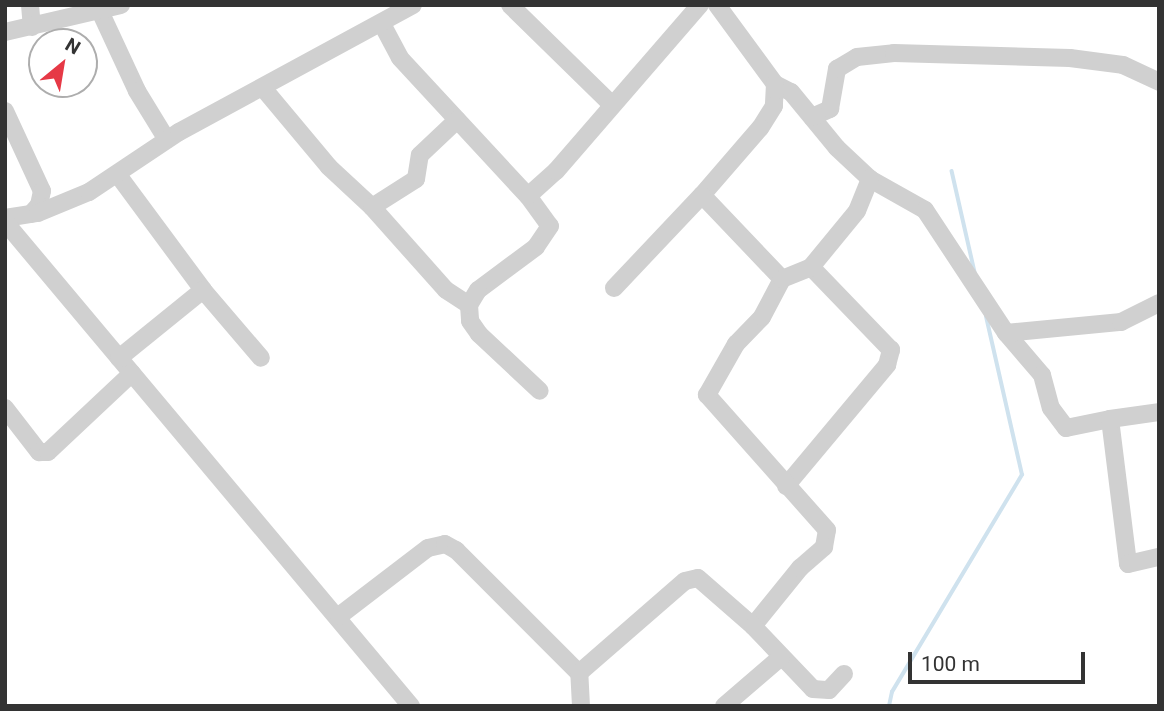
<!DOCTYPE html>
<html>
<head>
<meta charset="utf-8">
<style>
	body { margin:0 }
	#map { position:relative; width:1164px; height:711px; overflow:hidden; background:#fff; font-family:Roboto,sans-serif }
	div>[style] { position:absolute }
	.stream>* { height:3.5px; margin:-1.75px; padding:0 1.75px; transform-origin:1.75px; border-radius:1.75px; background:#cfe2ee }
	.minor>* { height:18px; margin:-9px; padding:0 9px; transform-origin:9px; border-radius:9px; background:#d0d0d0 }
	span { translate:-50% -50%; white-space:nowrap; text-align:center; line-height:1.15; -webkit-text-stroke:7px #fff; paint-order:stroke }
	.frame { position:absolute; inset:0; border:7px solid #333; pointer-events:none }
	.north { position:absolute; left:28px; top:28px; width:70px; height:70px; box-sizing:border-box; background:#fff; border:2px solid #adadad; border-radius:50%; rotate:30deg; font-size:19px; font-weight:700; line-height:28px; text-align:center; color:#333 }
	.north::after { content:''; display:block; margin:auto; width:24px; height:32px; background:#e63946; clip-path:polygon(50% 0,100% 100%,50% 72%,0 100%) }
	.scale { position:absolute; left:908px; top:652px; width:177px; height:32px; box-sizing:border-box; border:4px solid #333; border-top:0; padding-left:9px; font-size:21px; line-height:24px; white-space:nowrap; color:#333; -webkit-text-stroke:5px #fff; paint-order:stroke }
</style>
</head>
<body>
<div id="map">
	<div class="stream">
		<div style="left:952px;top:171px;width:104px;rotate:77.2deg"></div>
		<div style="left:889px;top:706px;width:14px;rotate:-78deg"></div>
		<div style="left:892px;top:692px;width:253px;rotate:-59.1deg"></div>
		<div style="left:1022px;top:475px;width:162px;rotate:-102.8deg"></div>
	</div>
	<div class="minor">
		<div style="left:30px;top:5px;width:22px;rotate:85deg"></div>
		<div style="left:510px;top:5px;width:143px;rotate:44.4deg"></div>
		<div style="left:717px;top:5px;width:98px;rotate:53.7deg"></div>
		<div style="left:775px;top:84px;width:18px;rotate:27deg"></div>
		<div style="left:791px;top:92px;width:72px;rotate:50.6deg"></div>
		<div style="left:837px;top:148px;width:45px;rotate:43.2deg"></div>
		<div style="left:870px;top:179px;width:63px;rotate:29.4deg"></div>
		<div style="left:925px;top:210px;width:147px;rotate:56.6deg"></div>
		<div style="left:1006px;top:333px;width:55px;rotate:49.4deg"></div>
		<div style="left:1042px;top:375px;width:34px;rotate:75deg"></div>
		<div style="left:1051px;top:408px;width:25px;rotate:53deg"></div>
		<div style="left:1066px;top:428px;width:45px;rotate:-11.6deg"></div>
		<div style="left:1110px;top:419px;width:146px;rotate:82.9deg"></div>
		<div style="left:1128px;top:564px;width:32px;rotate:-13deg"></div>
		<div style="left:99px;top:9px;width:90px;rotate:65.1deg"></div>
		<div style="left:137px;top:91px;width:57px;rotate:58.5deg"></div>
		<div style="left:382px;top:24px;width:38px;rotate:62deg"></div>
		<div style="left:400px;top:58px;width:188px;rotate:47.2deg"></div>
		<div style="left:528px;top:196px;width:37px;rotate:54deg"></div>
		<div style="left:550px;top:226px;width:25px;rotate:124deg"></div>
		<div style="left:536px;top:247px;width:72px;rotate:143.4deg"></div>
		<div style="left:478px;top:290px;width:17px;rotate:121deg"></div>
		<div style="left:469px;top:305px;width:16px;rotate:86deg"></div>
		<div style="left:470px;top:321px;width:16px;rotate:55deg"></div>
		<div style="left:479px;top:334px;width:83px;rotate:43.1deg"></div>
		<div style="left:5px;top:32px;width:119px;rotate:-13.1deg"></div>
		<div style="left:775px;top:84px;width:22px;rotate:93deg"></div>
		<div style="left:774px;top:106px;width:26px;rotate:122deg"></div>
		<div style="left:760px;top:128px;width:89px;rotate:130.9deg"></div>
		<div style="left:702px;top:195px;width:116px;rotate:46.4deg"></div>
		<div style="left:263px;top:88px;width:103px;rotate:50.1deg"></div>
		<div style="left:329px;top:167px;width:59px;rotate:42.9deg"></div>
		<div style="left:372px;top:207px;width:111px;rotate:48.3deg"></div>
		<div style="left:446px;top:290px;width:27px;rotate:33deg"></div>
		<div style="left:5px;top:111px;width:88px;rotate:65.2deg"></div>
		<div style="left:42px;top:191px;width:14px;rotate:102deg"></div>
		<div style="left:39px;top:205px;width:12px;rotate:132deg"></div>
		<div style="left:812px;top:117px;width:20px;rotate:-24deg"></div>
		<div style="left:830px;top:109px;width:41px;rotate:-80.1deg"></div>
		<div style="left:837px;top:69px;width:23px;rotate:-31deg"></div>
		<div style="left:857px;top:57px;width:37px;rotate:-6deg"></div>
		<div style="left:894px;top:53px;width:176px;rotate:1.6deg"></div>
		<div style="left:1070px;top:58px;width:53px;rotate:7.5deg"></div>
		<div style="left:1123px;top:65px;width:40px;rotate:25deg"></div>
		<div style="left:118px;top:175px;width:143px;rotate:53.5deg"></div>
		<div style="left:203px;top:290px;width:89px;rotate:49.5deg"></div>
		<div style="left:528px;top:196px;width:38px;rotate:-42deg"></div>
		<div style="left:556px;top:171px;width:220px;rotate:-49.1deg"></div>
		<div style="left:372px;top:207px;width:52px;rotate:-32.5deg"></div>
		<div style="left:416px;top:179px;width:24px;rotate:-81deg"></div>
		<div style="left:420px;top:155px;width:51px;rotate:-43.4deg"></div>
		<div style="left:5px;top:218px;width:33px;rotate:-9deg"></div>
		<div style="left:38px;top:213px;width:55px;rotate:-22.4deg"></div>
		<div style="left:89px;top:192px;width:108px;rotate:-33.7deg"></div>
		<div style="left:179px;top:132px;width:266px;rotate:-28.5deg"></div>
		<div style="left:5px;top:222px;width:632px;rotate:50.01deg"></div>
		<div style="left:614px;top:288px;width:128px;rotate:-46.6deg"></div>
		<div style="left:1006px;top:333px;width:116px;rotate:-5.5deg"></div>
		<div style="left:1121px;top:322px;width:42px;rotate:-26.6deg"></div>
		<div style="left:119px;top:358px;width:108px;rotate:-39deg"></div>
		<div style="left:5px;top:408px;width:56px;rotate:52.3deg"></div>
		<div style="left:39px;top:452px;width:9px"></div>
		<div style="left:48px;top:452px;width:115px;rotate:-43.2deg"></div>
		<div style="left:1110px;top:419px;width:49px;rotate:-8.1deg"></div>
		<div style="left:786px;top:486px;width:158px;rotate:-50.1deg"></div>
		<div style="left:887px;top:365px;width:16px;rotate:-75deg"></div>
		<div style="left:891px;top:350px;width:115px;rotate:-133.9deg"></div>
		<div style="left:339px;top:616px;width:112px;rotate:-37.4deg"></div>
		<div style="left:428px;top:548px;width:17px;rotate:-13deg"></div>
		<div style="left:445px;top:544px;width:13px;rotate:29deg"></div>
		<div style="left:456px;top:550px;width:174px;rotate:45deg"></div>
		<div style="left:753px;top:626px;width:75px;rotate:-51deg"></div>
		<div style="left:800px;top:568px;width:32px;rotate:-41deg"></div>
		<div style="left:824px;top:547px;width:17px;rotate:-80deg"></div>
		<div style="left:827px;top:530px;width:181px;rotate:-131.6deg"></div>
		<div style="left:707px;top:395px;width:59px;rotate:-60.4deg"></div>
		<div style="left:736px;top:344px;width:37px;rotate:-46deg"></div>
		<div style="left:762px;top:317px;width:43px;rotate:-62.2deg"></div>
		<div style="left:782px;top:279px;width:31px;rotate:-22deg"></div>
		<div style="left:811px;top:267px;width:72px;rotate:-50.6deg"></div>
		<div style="left:857px;top:211px;width:35px;rotate:-68deg"></div>
		<div style="left:581px;top:706px;width:33px;rotate:-93deg"></div>
		<div style="left:579px;top:673px;width:140px;rotate:-41deg"></div>
		<div style="left:685px;top:581px;width:13px;rotate:-13deg"></div>
		<div style="left:698px;top:578px;width:73px;rotate:41.1deg"></div>
		<div style="left:753px;top:626px;width:87px;rotate:46.4deg"></div>
		<div style="left:813px;top:689px;width:16px;rotate:4deg"></div>
		<div style="left:829px;top:690px;width:22px;rotate:-47deg"></div>
		<div style="left:724px;top:706px;width:75px;rotate:-40.7deg"></div>
	</div>
	<div class="frame"></div>
	<div class="north">N</div>
	<div class="scale">100 m</div>
</div>
</body>
</html>
